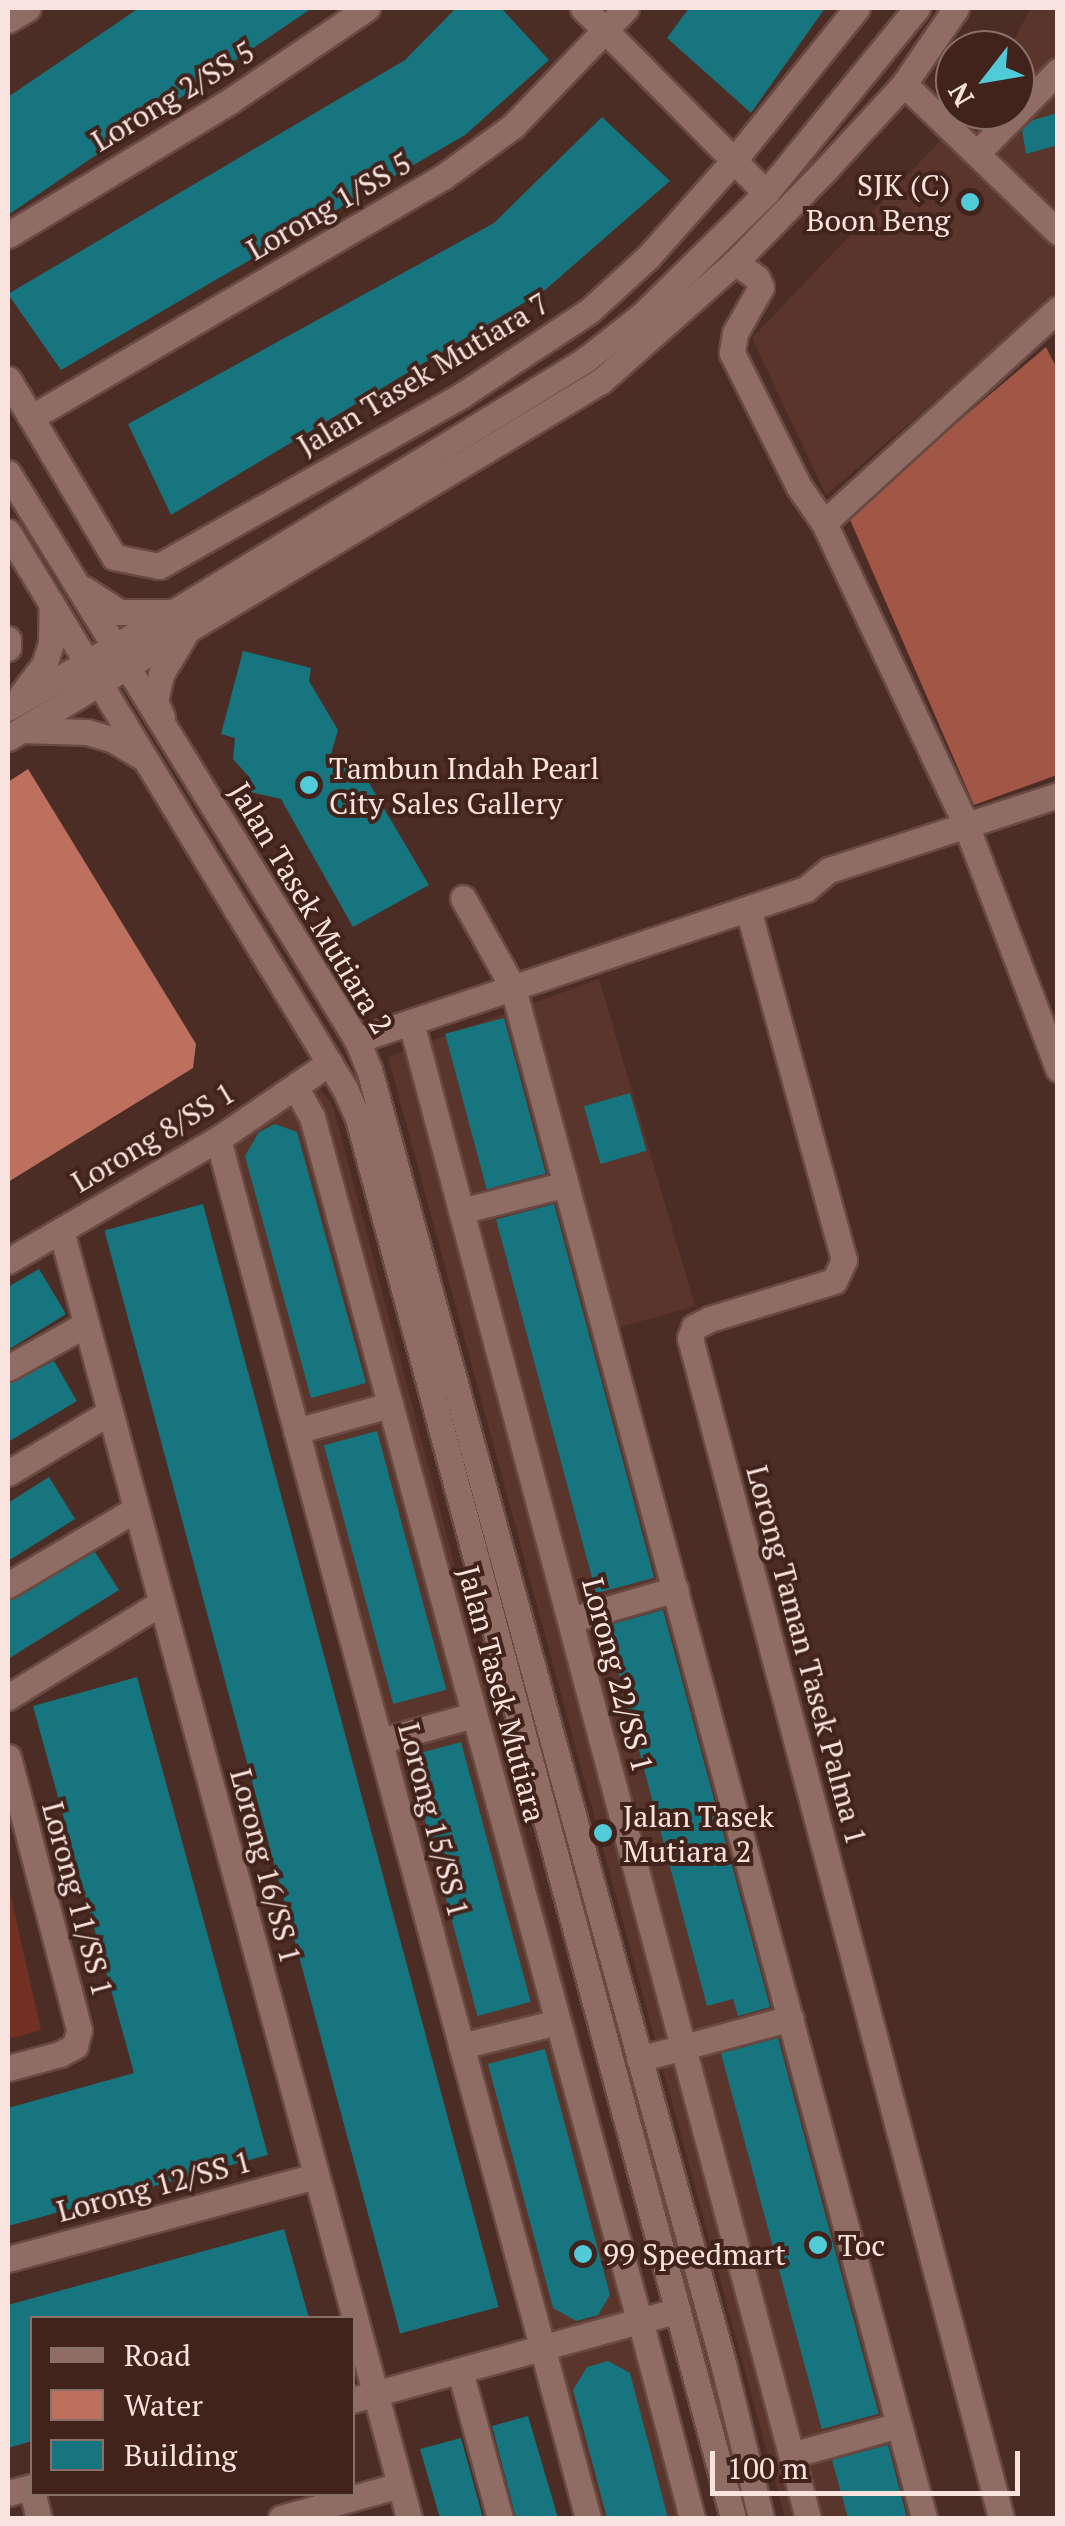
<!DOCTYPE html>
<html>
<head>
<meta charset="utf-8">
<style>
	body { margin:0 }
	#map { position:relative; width:1065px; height:2526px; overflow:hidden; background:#4c2d25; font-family:"PT Serif",serif }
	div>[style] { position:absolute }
	.built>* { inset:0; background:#5a352c }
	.green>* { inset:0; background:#723022 }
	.forest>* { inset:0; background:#a25746 }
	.water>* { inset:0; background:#be705e }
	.building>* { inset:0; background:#16757e; transform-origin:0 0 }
	.roads { filter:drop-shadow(2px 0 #684a43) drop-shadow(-2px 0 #684a43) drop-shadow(0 2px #684a43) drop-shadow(0 -2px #684a43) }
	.minor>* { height:25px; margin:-12.5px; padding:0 12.5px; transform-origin:12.5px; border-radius:12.5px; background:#8f6c64 }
	.dots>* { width:28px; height:28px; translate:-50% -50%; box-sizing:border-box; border:5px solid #41231c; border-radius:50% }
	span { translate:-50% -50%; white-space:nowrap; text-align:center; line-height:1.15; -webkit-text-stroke:8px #41231c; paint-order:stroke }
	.street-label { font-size:30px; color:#f8e3de }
	.poi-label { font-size:30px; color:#f8e3de }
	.right { translate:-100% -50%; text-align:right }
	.left { translate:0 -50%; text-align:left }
	.frame { position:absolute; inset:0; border:10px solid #f8e3de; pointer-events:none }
	.legend { position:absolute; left:30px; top:2316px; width:325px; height:180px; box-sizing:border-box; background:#41231c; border:2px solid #8a706a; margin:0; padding:12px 18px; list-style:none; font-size:30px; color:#f8e3de }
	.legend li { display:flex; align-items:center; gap:20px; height:50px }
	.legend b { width:50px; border:2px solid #8a706a }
	.north { position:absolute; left:935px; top:30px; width:100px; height:100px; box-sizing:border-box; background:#41231c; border:2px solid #8a706a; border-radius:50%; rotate:239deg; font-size:28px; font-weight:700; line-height:40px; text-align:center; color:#f8e3de }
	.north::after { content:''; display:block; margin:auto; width:35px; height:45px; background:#52cbd9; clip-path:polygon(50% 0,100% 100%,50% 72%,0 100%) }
	.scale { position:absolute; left:710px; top:2451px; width:310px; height:45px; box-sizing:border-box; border:5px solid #f8e3de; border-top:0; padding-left:12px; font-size:30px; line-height:35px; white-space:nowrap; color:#f8e3de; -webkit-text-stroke:8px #41231c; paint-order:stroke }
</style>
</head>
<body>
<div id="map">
	<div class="built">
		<div style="clip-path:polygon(1031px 8px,1057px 8px,1057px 295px,826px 495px,752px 338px,970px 110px,1015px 110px,1015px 50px,1008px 50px)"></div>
		<div style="clip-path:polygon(599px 979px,695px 1306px,613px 1329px,930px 2518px,785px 2518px,388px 1057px)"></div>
		<div style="clip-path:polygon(301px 1064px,333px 1106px,707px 2518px,602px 2518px,223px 1119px)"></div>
	</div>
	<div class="green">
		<div style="clip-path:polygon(8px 1884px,41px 2030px,8px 2039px)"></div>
	</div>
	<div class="forest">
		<div style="clip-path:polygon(1046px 347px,1058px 371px,1057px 775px,974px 805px,848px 515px)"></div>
	</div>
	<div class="water">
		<div style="clip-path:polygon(28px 769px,196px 1044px,193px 1068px,8px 1182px,8px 782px)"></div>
	</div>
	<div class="building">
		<div style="clip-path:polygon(139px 8px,312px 8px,8px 215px,8px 97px)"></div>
		<div style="clip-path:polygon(456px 8px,501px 8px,549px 60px,465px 135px,61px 370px,8px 294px,405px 60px)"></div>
		<div style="clip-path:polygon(689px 8px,825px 8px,751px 113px,667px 38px)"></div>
		<div style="clip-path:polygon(1058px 113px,1058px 145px,1026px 154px,1022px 130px,1033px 120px)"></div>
		<div style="clip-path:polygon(602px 117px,670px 181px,545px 290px,171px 515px,128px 424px,494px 223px)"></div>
		<div style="clip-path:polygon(243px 651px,311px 668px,309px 681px,338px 730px,328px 764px,362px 771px,429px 885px,353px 927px,281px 799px,246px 791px,250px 778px,233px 759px,235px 738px,221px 734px)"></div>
		<div style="left:504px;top:1018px;width:161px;height:61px;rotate:75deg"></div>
		<div style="left:630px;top:1093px;width:60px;height:48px;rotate:74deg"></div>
		<div style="clip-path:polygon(275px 1124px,297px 1132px,366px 1383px,311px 1398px,245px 1156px,259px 1132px)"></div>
		<div style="left:203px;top:1204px;width:1142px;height:102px;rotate:75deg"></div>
		<div style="left:554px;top:1204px;width:387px;height:60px;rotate:75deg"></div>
		<div style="clip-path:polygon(39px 1269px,66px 1314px,8px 1350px,8px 1287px)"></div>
		<div style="clip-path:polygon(54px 1361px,77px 1401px,8px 1442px,8px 1384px)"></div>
		<div style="left:377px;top:1431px;width:268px;height:55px;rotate:75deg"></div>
		<div style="clip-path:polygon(49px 1477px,75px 1519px,8px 1561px,8px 1503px)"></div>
		<div style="clip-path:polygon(95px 1552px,119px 1590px,8px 1659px,8px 1601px)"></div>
		<div style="clip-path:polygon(663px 1610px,770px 2007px,738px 2016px,733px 1999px,707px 2006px,606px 1626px)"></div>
		<div style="clip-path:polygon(137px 1677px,268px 2155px,8px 2226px,8px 2108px,134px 2073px,33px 1706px)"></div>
		<div style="left:461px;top:1742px;width:269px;height:55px;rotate:75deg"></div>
		<div style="left:778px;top:2038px;width:389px;height:59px;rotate:75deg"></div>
		<div style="clip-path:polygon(545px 2049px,610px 2295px,598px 2315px,576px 2321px,553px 2308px,488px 2064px)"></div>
		<div style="clip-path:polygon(284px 2229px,309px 2318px,32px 2318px,32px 2441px,8px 2448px,8px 2305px)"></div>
		<div style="clip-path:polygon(608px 2361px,630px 2373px,668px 2518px,607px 2518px,573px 2390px,587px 2367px)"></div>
		<div style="clip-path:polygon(528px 2416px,558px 2518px,516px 2518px,492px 2426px)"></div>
		<div style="clip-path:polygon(461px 2438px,483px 2518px,440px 2518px,420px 2449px)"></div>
		<div style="clip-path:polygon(888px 2445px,907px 2518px,848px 2518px,832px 2460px)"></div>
	</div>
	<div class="roads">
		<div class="minor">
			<div style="left:583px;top:8px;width:260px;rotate:45.3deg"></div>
			<div style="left:8px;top:20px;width:23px;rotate:-31deg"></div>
			<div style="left:904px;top:84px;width:214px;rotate:43.9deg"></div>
			<div style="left:978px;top:152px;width:114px;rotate:-45.4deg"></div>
			<div style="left:8px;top:235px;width:259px;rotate:-31.1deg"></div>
			<div style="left:230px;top:101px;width:166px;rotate:-34.2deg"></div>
			<div style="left:735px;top:262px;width:27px;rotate:36deg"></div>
			<div style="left:757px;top:278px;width:10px;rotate:66deg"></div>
			<div style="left:761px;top:287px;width:53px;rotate:119.5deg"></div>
			<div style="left:735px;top:333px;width:20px;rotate:99deg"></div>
			<div style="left:732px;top:353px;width:150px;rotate:63.4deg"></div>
			<div style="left:799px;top:487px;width:44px;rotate:55.2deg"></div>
			<div style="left:1058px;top:309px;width:317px;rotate:137.6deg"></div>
			<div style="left:824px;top:523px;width:334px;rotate:64.8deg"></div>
			<div style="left:966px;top:825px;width:261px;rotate:69.3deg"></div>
			<div style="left:8px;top:379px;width:207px;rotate:59.2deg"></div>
			<div style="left:114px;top:557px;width:46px;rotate:11.3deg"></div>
			<div style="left:159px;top:566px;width:348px;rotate:-29.4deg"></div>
			<div style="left:462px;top:395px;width:152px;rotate:-33.5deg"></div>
			<div style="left:589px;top:311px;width:80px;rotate:-42.5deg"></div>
			<div style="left:648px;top:257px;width:131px;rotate:-48.4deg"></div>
			<div style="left:735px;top:159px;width:194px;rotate:-51.1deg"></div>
			<div style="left:32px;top:417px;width:476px;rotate:-30.3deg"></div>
			<div style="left:443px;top:177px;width:87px;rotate:-36.1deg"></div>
			<div style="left:513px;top:126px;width:163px;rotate:-46.2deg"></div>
			<div style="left:8px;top:473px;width:666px;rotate:58.39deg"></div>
			<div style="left:357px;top:1040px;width:31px;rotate:68deg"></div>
			<div style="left:369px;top:1069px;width:1346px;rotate:74.7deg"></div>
			<div style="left:724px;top:2367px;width:155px;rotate:76.2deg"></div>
			<div style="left:8px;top:532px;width:651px;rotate:58.82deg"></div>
			<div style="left:345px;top:1089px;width:32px;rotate:66deg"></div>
			<div style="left:358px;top:1118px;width:1449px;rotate:75deg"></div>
			<div style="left:84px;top:589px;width:42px;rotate:33.3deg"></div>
			<div style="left:119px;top:612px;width:53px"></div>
			<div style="left:8px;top:639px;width:9px;rotate:90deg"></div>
			<div style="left:22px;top:694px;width:36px;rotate:-53deg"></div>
			<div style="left:44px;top:665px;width:23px;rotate:-72deg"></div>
			<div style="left:51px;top:643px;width:39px;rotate:-89deg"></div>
			<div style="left:8px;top:708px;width:192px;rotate:-30deg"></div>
			<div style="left:174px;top:612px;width:482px;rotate:-31.5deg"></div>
			<div style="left:585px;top:360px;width:73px;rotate:-38.3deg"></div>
			<div style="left:642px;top:315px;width:174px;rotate:-44.5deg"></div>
			<div style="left:766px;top:193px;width:239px;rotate:-50.8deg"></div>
			<div style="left:162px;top:717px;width:17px;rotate:-114deg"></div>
			<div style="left:155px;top:701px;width:28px;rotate:-77deg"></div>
			<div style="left:161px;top:674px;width:44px;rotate:-58.8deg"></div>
			<div style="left:21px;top:730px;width:66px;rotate:1.7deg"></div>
			<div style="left:87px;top:732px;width:26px;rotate:16deg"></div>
			<div style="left:112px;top:739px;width:37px;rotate:31deg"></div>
			<div style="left:8px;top:738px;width:692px;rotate:-31.05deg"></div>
			<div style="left:601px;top:381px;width:179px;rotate:-41.6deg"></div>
			<div style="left:735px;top:262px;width:129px;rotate:-45.6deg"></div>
			<div style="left:825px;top:170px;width:117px;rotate:-47.4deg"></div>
			<div style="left:904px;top:84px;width:92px;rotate:-55.6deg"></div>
			<div style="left:463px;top:898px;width:103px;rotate:60.9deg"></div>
			<div style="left:513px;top:988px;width:1584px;rotate:74.96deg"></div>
			<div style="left:748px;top:909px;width:364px;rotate:74.7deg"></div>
			<div style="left:844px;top:1260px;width:23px;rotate:115deg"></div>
			<div style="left:834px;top:1281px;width:130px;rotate:163deg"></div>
			<div style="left:710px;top:1319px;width:18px;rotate:153deg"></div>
			<div style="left:694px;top:1327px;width:12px;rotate:110deg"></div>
			<div style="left:690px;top:1338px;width:1220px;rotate:75.23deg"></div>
			<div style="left:411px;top:1022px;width:1548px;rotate:75.14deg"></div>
			<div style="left:357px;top:1040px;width:474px;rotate:-18.6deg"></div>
			<div style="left:806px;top:889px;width:30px;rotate:-40deg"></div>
			<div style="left:829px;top:870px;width:241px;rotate:-18.1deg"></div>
			<div style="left:296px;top:1088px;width:33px;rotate:61deg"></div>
			<div style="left:312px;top:1117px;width:1247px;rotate:74.79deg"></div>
			<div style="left:218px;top:1139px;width:1428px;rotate:74.98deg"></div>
			<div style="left:461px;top:1211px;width:105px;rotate:-14.3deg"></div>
			<div style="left:61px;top:1230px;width:1334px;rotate:74.88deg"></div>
			<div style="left:8px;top:1261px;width:243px;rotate:-30.2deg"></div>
			<div style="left:218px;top:1139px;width:135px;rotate:-34.4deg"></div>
			<div style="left:8px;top:1368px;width:90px;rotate:-29.4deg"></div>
			<div style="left:296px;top:1431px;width:98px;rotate:-15.5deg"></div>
			<div style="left:8px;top:1473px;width:119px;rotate:-30.9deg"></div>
			<div style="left:8px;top:1585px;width:149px;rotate:-30.7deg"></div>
			<div style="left:570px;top:1620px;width:110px;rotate:-16.3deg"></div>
			<div style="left:8px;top:1697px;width:180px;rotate:-31.6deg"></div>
			<div style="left:380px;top:1741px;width:98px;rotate:-15.5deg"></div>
			<div style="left:8px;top:1757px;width:282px;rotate:75.4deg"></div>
			<div style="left:79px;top:2030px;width:16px;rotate:104deg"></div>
			<div style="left:75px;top:2046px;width:17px;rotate:152deg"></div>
			<div style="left:60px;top:2054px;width:54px;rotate:164.9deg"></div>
			<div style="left:461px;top:2046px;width:99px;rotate:-14deg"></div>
			<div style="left:639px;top:2059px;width:157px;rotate:-15.1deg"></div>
			<div style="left:8px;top:2259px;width:319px;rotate:-15.1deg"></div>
			<div style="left:644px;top:2335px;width:189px;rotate:75.3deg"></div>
			<div style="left:460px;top:2371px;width:152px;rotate:74.8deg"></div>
			<div style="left:352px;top:2400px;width:338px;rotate:-15.4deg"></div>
			<div style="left:791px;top:2455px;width:112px;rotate:-15.5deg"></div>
			<div style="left:31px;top:2487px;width:32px;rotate:76deg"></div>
			<div style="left:8px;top:2493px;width:25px;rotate:-14deg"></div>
			<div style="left:281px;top:2518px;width:123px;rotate:-15.5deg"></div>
		</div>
	</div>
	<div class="dots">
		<div style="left:970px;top:202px;background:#52cbd9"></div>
		<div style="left:309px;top:785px;background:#52cbd9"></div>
		<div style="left:603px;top:1833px;background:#52cbd9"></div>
		<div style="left:818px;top:2245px;background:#52cbd9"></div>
		<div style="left:583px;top:2254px;background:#52cbd9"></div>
	</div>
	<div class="street-label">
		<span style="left:173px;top:96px;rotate:-31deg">Lorong 2/SS 5</span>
		<span style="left:329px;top:206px;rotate:-30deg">Lorong 1/SS 5</span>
		<span style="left:423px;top:374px;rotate:-31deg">Jalan Tasek Mutiara 7</span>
		<span style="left:311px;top:908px;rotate:59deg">Jalan Tasek Mutiara 2</span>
		<span style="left:153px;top:1137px;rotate:-31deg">Lorong 8/SS 1</span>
		<span style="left:807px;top:1655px;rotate:75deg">Lorong Taman Tasek Palma 1</span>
		<span style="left:618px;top:1675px;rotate:75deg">Lorong 22/SS 1</span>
		<span style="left:502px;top:1694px;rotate:75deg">Jalan Tasek Mutiara</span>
		<span style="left:434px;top:1820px;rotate:75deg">Lorong 15/SS 1</span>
		<span style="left:266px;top:1866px;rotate:75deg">Lorong 16/SS 1</span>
		<span style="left:78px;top:1899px;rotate:75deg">Lorong 11/SS 1</span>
		<span style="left:154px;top:2186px;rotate:-15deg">Lorong 12/SS 1</span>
	</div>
	<div class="poi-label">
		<span class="right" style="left:950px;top:202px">SJK (C)<br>Boon Beng</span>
		<span class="left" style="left:329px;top:785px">Tambun Indah Pearl<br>City Sales Gallery</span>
		<span class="left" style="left:623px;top:1833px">Jalan Tasek<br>Mutiara 2</span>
		<span class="left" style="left:838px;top:2245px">Toc</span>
		<span class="left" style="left:603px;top:2254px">99 Speedmart</span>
	</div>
	<div class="frame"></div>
	<ul class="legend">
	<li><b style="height:12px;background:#8f6c64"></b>Road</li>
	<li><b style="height:28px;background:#be705e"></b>Water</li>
	<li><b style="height:28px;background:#16757e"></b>Building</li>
	</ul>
	<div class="north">N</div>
	<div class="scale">100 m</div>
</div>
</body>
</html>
